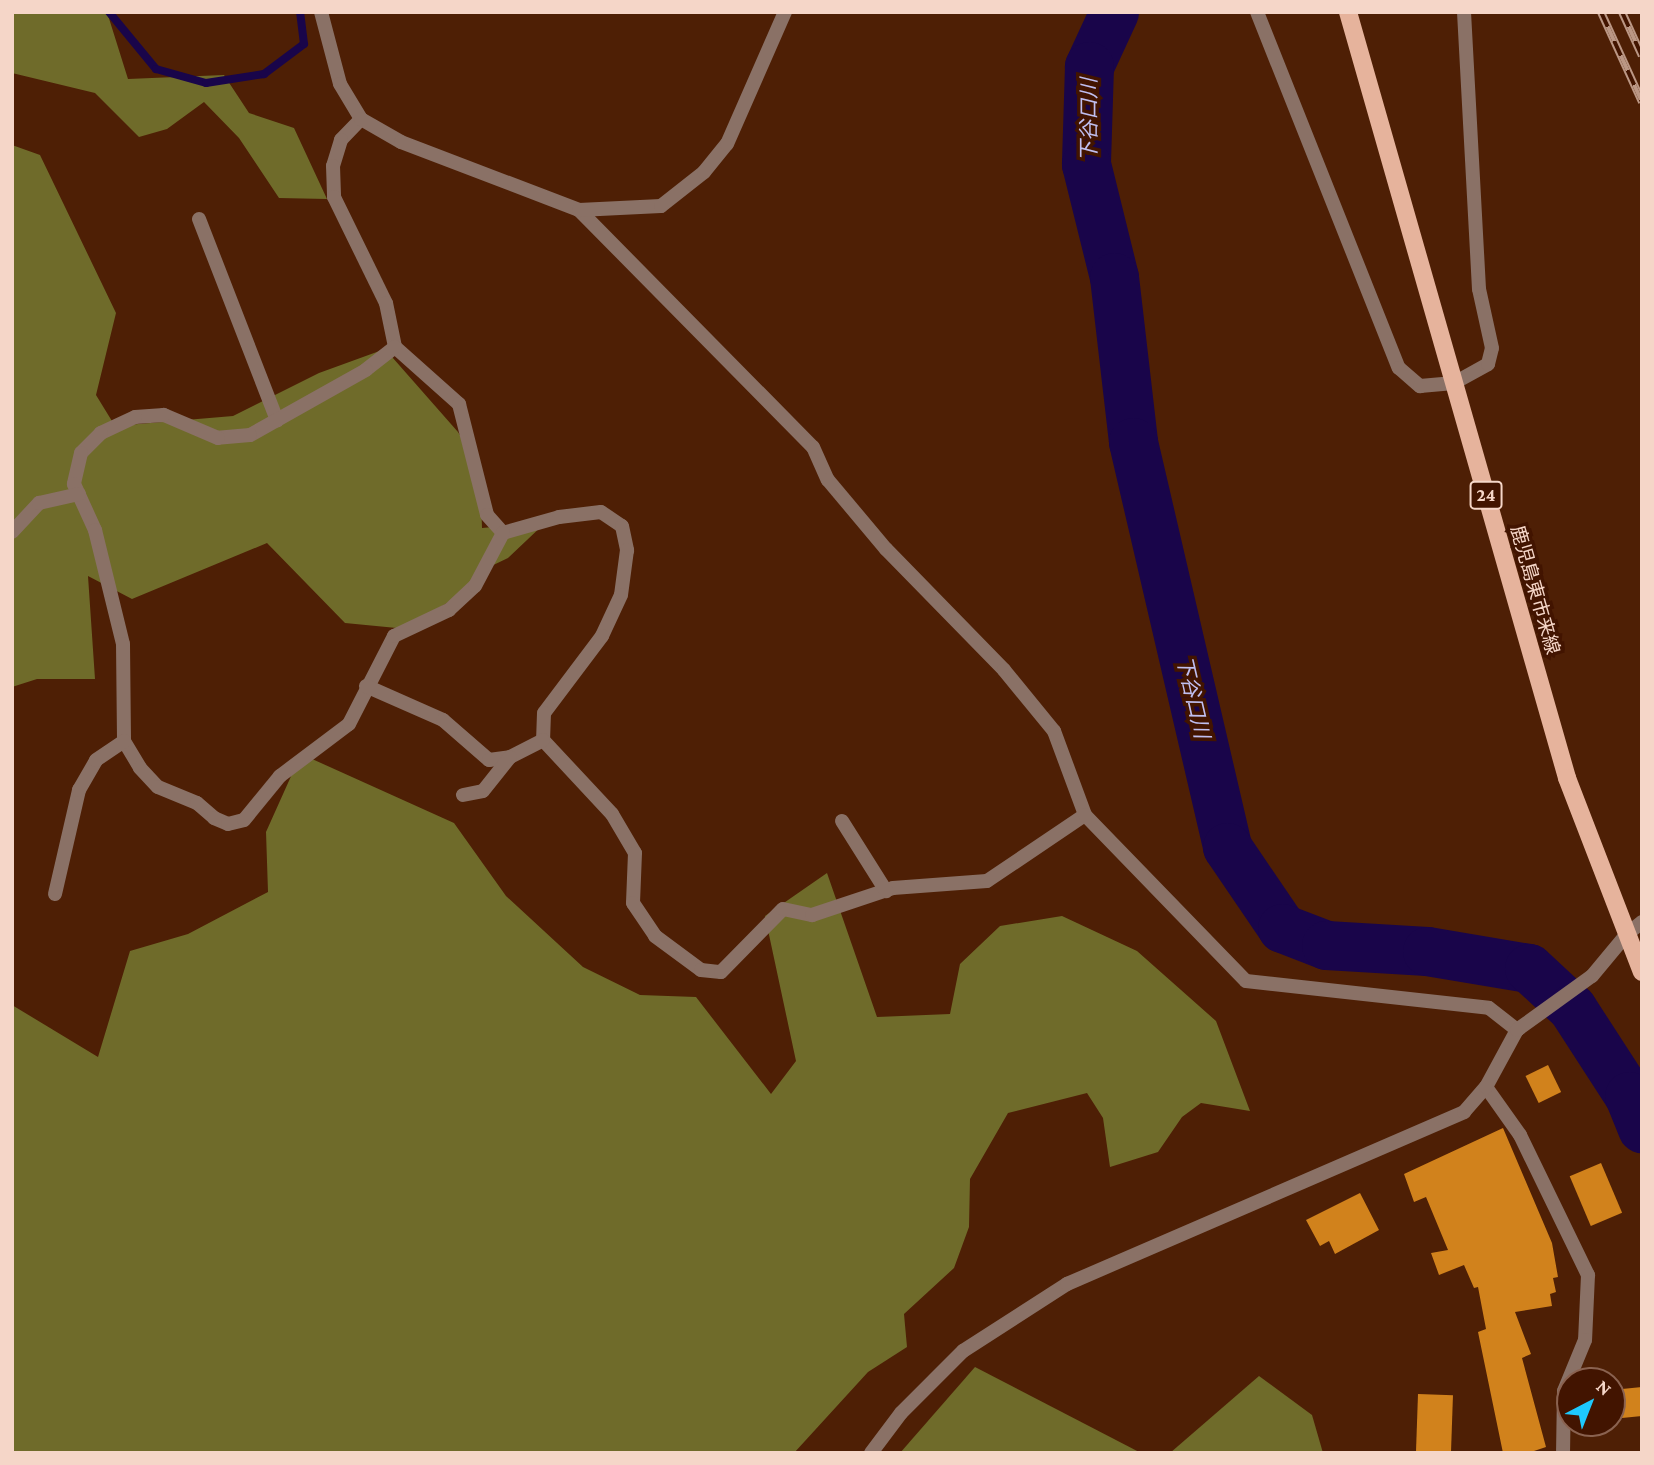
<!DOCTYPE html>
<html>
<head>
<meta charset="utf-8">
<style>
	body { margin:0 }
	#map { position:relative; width:1654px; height:1465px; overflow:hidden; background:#4e1f05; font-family:"Crimson Pro","Noto Sans JP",serif }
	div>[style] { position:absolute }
	.forest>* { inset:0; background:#6f6b2a }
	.stream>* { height:8px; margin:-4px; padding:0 4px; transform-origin:4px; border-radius:4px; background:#19054a }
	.river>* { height:49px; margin:-24.5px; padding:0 24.5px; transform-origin:24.5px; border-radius:24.5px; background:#19054a }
	.building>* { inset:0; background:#d1821c; transform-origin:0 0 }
	.minor>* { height:14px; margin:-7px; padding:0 7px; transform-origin:7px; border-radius:7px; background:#8a7166 }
	.tertiary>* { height:14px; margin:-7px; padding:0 7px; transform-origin:7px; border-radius:7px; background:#8a7166 }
	.primary>* { height:18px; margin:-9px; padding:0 9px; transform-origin:9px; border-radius:9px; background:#e6b39c }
	.rail>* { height:8px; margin-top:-4px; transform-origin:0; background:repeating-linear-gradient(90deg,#421400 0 16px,#bb9785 0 32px); box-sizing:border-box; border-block:2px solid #bb9785 }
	span { translate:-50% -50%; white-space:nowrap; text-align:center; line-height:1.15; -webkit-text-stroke:7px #421400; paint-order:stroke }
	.shield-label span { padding:2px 5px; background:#421400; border:2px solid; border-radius:5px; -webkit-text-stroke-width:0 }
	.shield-label { font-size:18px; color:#f5d6c8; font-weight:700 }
	.street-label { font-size:19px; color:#f5d6c8 }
	.water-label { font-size:21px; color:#c0bff0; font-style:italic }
	.frame { position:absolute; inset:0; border:14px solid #f5d6c8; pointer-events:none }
	.north { position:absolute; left:1556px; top:1367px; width:70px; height:70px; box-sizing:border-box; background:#421400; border:2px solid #8a6250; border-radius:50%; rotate:42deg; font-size:19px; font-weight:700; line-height:28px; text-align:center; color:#f5d6c8 }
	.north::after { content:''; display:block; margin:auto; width:24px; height:32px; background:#1ec9fd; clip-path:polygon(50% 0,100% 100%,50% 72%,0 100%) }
</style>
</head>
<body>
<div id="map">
	<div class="forest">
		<div style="clip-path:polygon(12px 12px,107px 12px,128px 79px,224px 75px,249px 113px,294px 128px,327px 199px,279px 198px,239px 138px,204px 102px,167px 129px,139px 137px,95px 93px,12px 73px)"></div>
		<div style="clip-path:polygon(12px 145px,40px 155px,116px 313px,96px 395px,115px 426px,233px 416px,319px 373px,385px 349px,458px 432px,480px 467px,482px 528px,546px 522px,508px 558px,485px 569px,465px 591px,407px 629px,345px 623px,267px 543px,132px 599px,88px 576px,95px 679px,37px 679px,12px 687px)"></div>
		<div style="clip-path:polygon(301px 754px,454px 823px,506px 896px,583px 967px,640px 995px,696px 997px,771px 1094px,796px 1061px,765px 916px,827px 873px,877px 1017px,950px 1014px,960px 964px,1000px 926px,1062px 916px,1137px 951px,1216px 1021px,1250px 1111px,1201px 1103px,1182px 1117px,1158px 1152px,1110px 1167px,1103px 1118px,1087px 1093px,1008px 1113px,970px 1179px,969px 1227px,954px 1268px,904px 1314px,907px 1347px,868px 1372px,794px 1453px,12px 1453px,12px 1005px,98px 1057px,130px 951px,188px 934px,268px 892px,266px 832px)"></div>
		<div style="clip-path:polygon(975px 1367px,1141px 1453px,900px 1453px)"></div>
		<div style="clip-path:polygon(1259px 1376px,1312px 1415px,1323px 1453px,1170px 1453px)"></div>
	</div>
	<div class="stream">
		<div style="left:109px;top:12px;width:74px;rotate:50.5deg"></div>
		<div style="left:156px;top:69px;width:52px;rotate:15.6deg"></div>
		<div style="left:206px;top:83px;width:59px;rotate:-8.8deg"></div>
		<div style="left:264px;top:74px;width:50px;rotate:-36.9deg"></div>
		<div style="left:304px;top:44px;width:32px;rotate:-97deg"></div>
	</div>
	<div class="river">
		<div style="left:1114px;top:12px;width:60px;rotate:114.8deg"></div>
		<div style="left:1089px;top:66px;width:98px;rotate:91.8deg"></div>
		<div style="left:1086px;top:164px;width:116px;rotate:76.1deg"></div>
		<div style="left:1114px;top:277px;width:166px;rotate:83.4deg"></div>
		<div style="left:1133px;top:442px;width:416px;rotate:76.9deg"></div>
		<div style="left:1227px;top:847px;width:98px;rotate:55.8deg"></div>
		<div style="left:1282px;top:928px;width:47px;rotate:21.1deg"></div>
		<div style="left:1326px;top:945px;width:101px;rotate:3.4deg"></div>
		<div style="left:1427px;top:951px;width:103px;rotate:9.5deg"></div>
		<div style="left:1529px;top:968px;width:59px;rotate:42.9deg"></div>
		<div style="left:1572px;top:1008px;width:105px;rotate:57.1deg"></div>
		<div style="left:1629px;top:1096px;width:35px;rotate:68deg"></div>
	</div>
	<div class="building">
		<div style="left:1548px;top:1065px;width:30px;height:25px;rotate:64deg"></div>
		<div style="clip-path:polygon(1503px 1128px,1552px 1243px,1558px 1277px,1553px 1278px,1556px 1292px,1550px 1294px,1552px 1306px,1515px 1312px,1531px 1354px,1522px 1358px,1546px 1447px,1528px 1453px,1503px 1453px,1478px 1332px,1486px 1329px,1478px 1287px,1474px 1288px,1464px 1265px,1439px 1275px,1431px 1253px,1448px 1250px,1426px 1197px,1414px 1202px,1404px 1174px)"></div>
		<div style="left:1601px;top:1163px;width:54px;height:34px;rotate:67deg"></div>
		<div style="clip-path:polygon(1360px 1193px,1379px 1230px,1335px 1254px,1329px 1241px,1320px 1246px,1306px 1220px)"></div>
		<div style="clip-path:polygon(1642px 1387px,1642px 1416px,1612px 1419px,1612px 1390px)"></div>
		<div style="left:1418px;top:1394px;width:35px;height:59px;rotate:2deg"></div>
	</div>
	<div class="minor">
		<div style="left:361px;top:119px;width:29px;rotate:134deg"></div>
		<div style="left:341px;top:140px;width:27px;rotate:107deg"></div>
		<div style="left:333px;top:166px;width:31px;rotate:88deg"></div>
		<div style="left:334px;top:197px;width:118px;rotate:63.9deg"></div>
		<div style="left:386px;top:303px;width:45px;rotate:78.4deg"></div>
		<div style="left:395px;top:347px;width:86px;rotate:41.7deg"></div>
		<div style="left:459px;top:404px;width:114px;rotate:75.8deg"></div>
		<div style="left:487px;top:515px;width:24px;rotate:48deg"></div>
		<div style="left:503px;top:533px;width:58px;rotate:-15.9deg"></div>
		<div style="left:559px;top:517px;width:42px;rotate:-6.8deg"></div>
		<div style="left:601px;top:512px;width:25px;rotate:34deg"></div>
		<div style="left:622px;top:526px;width:25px;rotate:78deg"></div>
		<div style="left:627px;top:550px;width:45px;rotate:97.6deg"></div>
		<div style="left:621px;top:595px;width:45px;rotate:114.9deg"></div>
		<div style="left:602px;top:636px;width:96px;rotate:127deg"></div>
		<div style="left:544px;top:713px;width:27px;rotate:92deg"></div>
		<div style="left:543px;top:740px;width:101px;rotate:47deg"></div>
		<div style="left:612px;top:814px;width:45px;rotate:59.5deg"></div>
		<div style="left:635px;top:853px;width:50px;rotate:92.3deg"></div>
		<div style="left:633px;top:903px;width:40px;rotate:56deg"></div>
		<div style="left:655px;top:936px;width:57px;rotate:36.5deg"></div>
		<div style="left:701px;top:970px;width:20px;rotate:6deg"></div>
		<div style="left:721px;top:972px;width:88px;rotate:-45.5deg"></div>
		<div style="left:783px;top:909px;width:30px;rotate:12deg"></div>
		<div style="left:812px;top:915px;width:85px;rotate:-18.4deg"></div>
		<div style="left:893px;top:888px;width:94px;rotate:-4.3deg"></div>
		<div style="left:987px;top:881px;width:118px;rotate:-34deg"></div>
		<div style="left:579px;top:210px;width:333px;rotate:45.4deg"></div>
		<div style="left:813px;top:447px;width:36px;rotate:66deg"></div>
		<div style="left:828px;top:480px;width:90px;rotate:50deg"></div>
		<div style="left:886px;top:549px;width:169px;rotate:45.7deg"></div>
		<div style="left:1004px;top:670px;width:79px;rotate:50.7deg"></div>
		<div style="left:1054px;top:731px;width:90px;rotate:69.7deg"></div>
		<div style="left:1085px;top:815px;width:231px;rotate:45.9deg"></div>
		<div style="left:1246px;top:981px;width:244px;rotate:6.3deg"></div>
		<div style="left:1489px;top:1008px;width:36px;rotate:38deg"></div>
		<div style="left:199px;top:219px;width:216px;rotate:68.8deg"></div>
		<div style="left:395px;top:347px;width:37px;rotate:142deg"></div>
		<div style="left:366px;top:370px;width:133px;rotate:150.7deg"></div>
		<div style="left:250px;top:435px;width:32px;rotate:175deg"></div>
		<div style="left:218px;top:438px;width:59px;rotate:-156.9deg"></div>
		<div style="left:164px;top:415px;width:29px;rotate:176deg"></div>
		<div style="left:135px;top:417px;width:38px;rotate:155deg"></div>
		<div style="left:101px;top:433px;width:28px;rotate:135deg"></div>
		<div style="left:81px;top:453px;width:32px;rotate:103deg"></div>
		<div style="left:74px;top:484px;width:51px;rotate:65.5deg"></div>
		<div style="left:95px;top:530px;width:117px;rotate:76.2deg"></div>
		<div style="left:123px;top:644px;width:97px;rotate:89.4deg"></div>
		<div style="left:124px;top:741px;width:31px;rotate:59deg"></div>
		<div style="left:140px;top:768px;width:26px;rotate:47deg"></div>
		<div style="left:158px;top:787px;width:42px;rotate:22.3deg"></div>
		<div style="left:197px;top:803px;width:23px;rotate:41deg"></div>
		<div style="left:214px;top:818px;width:15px;rotate:23deg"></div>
		<div style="left:228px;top:824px;width:16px;rotate:-14deg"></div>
		<div style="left:244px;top:820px;width:57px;rotate:-50.7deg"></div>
		<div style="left:280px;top:776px;width:86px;rotate:-37deg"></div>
		<div style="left:349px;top:724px;width:99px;rotate:-62.9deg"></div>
		<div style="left:394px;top:636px;width:61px;rotate:-25.3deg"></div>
		<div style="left:449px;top:610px;width:35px;rotate:-43deg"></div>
		<div style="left:475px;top:586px;width:60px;rotate:-62.2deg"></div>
		<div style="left:1454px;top:383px;width:39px;rotate:-29deg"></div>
		<div style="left:1488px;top:364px;width:16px;rotate:-76deg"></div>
		<div style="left:1492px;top:348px;width:60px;rotate:-102.4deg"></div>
		<div style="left:1479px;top:289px;width:277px;rotate:-93.1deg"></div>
		<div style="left:12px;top:532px;width:40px;rotate:-47deg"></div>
		<div style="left:39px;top:503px;width:41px;rotate:-12.7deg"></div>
		<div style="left:366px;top:686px;width:84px;rotate:23.8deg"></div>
		<div style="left:443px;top:720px;width:61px;rotate:41deg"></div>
		<div style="left:489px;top:760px;width:21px;rotate:-8deg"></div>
		<div style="left:510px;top:757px;width:37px;rotate:-27deg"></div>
		<div style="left:463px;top:795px;width:20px;rotate:-11deg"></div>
		<div style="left:483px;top:791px;width:43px;rotate:-51.5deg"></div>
		<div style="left:842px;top:821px;width:83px;rotate:57.8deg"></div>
		<div style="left:55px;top:894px;width:107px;rotate:-77deg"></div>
		<div style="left:79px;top:790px;width:34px;rotate:-60deg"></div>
		<div style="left:96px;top:760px;width:34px;rotate:-34deg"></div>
		<div style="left:1626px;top:935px;width:21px;rotate:-39deg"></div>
		<div style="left:1486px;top:1087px;width:59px;rotate:54.7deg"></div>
		<div style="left:1520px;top:1135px;width:156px;rotate:64.1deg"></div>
		<div style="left:1588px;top:1275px;width:65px;rotate:92.6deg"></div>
		<div style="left:1585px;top:1340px;width:55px;rotate:112.4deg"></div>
		<div style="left:1564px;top:1391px;width:62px;rotate:90.9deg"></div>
	</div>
	<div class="tertiary">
		<div style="left:321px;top:12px;width:74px;rotate:75.2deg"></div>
		<div style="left:340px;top:84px;width:41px;rotate:59deg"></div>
		<div style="left:361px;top:119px;width:46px;rotate:29.9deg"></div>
		<div style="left:401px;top:142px;width:191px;rotate:20.9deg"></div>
		<div style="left:579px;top:210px;width:82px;rotate:-2.8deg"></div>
		<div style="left:661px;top:206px;width:55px;rotate:-38.3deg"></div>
		<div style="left:704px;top:172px;width:36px;rotate:-51deg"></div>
		<div style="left:727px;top:144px;width:144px;rotate:-66.3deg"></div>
		<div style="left:1257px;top:12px;width:383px;rotate:68.3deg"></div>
		<div style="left:1399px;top:368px;width:28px;rotate:41deg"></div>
		<div style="left:1420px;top:386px;width:34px;rotate:-5deg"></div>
		<div style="left:871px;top:1453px;width:50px;rotate:-53.1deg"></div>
		<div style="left:901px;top:1413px;width:88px;rotate:-45deg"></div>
		<div style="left:963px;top:1351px;width:124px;rotate:-32.8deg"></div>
		<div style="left:1067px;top:1284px;width:433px;rotate:-23.4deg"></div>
		<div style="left:1464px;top:1112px;width:33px;rotate:-49deg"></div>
		<div style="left:1486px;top:1087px;width:65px;rotate:-61.5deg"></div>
		<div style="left:1517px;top:1030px;width:92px;rotate:-35.8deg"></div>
		<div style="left:1592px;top:976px;width:53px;rotate:-50.3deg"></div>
	</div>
	<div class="primary">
		<div style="left:1348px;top:12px;width:797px;rotate:74.04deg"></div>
		<div style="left:1567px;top:778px;width:208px;rotate:68.9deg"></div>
	</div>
	<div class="rail">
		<div style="left:1601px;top:12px;width:99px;rotate:65.5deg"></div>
		<div style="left:1622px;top:12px;width:48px;rotate:65.6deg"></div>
	</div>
	<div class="shield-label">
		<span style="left:1486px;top:495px">24</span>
	</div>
	<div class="street-label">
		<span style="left:1535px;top:590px;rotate:74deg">鹿児島東市来線</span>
	</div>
	<div class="water-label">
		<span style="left:1089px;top:120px;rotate:-90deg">下谷口川</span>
		<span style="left:1193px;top:697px;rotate:77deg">下谷口川</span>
	</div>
	<div class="frame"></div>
	<div class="north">N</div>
</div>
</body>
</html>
